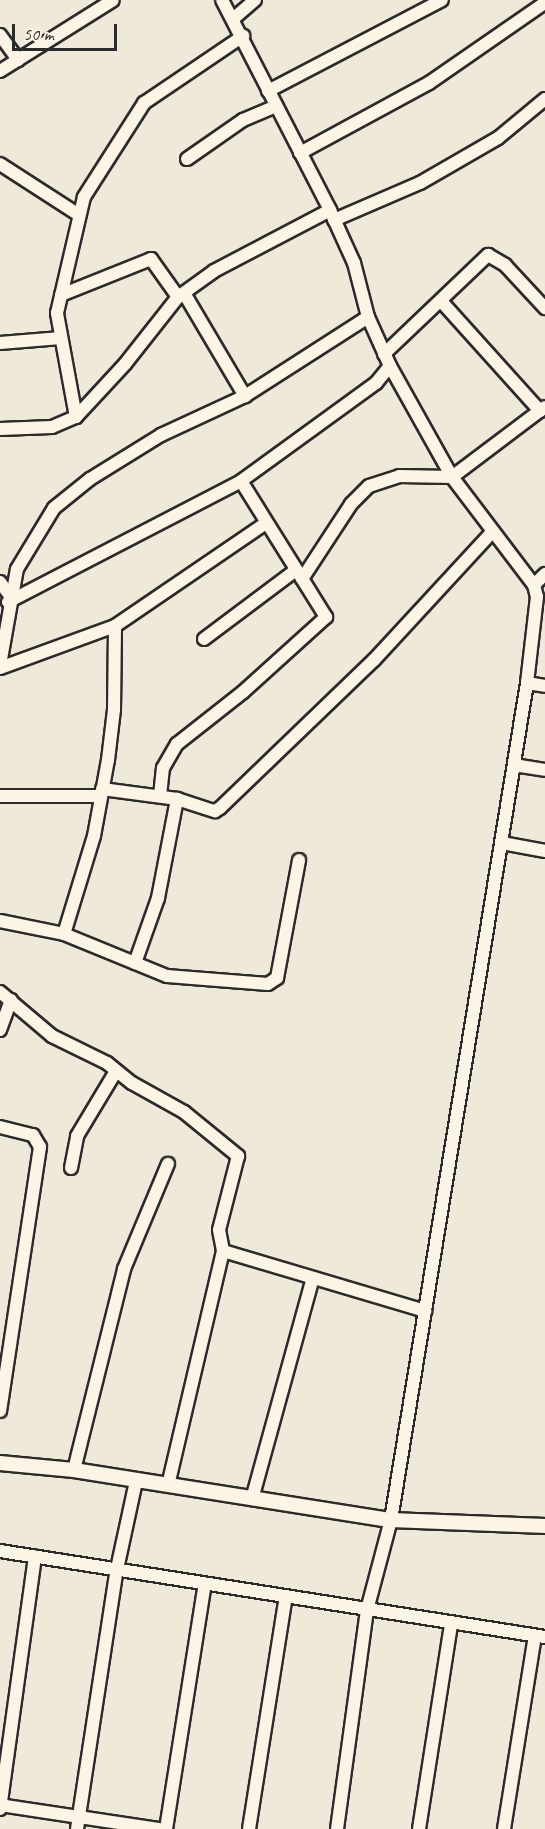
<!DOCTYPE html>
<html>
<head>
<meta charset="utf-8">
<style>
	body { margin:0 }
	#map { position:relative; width:545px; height:1829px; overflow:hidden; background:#efe9da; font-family:Caveat,sans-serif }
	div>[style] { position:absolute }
	.roads { filter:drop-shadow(2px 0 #2b2b2b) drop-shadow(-2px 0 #2b2b2b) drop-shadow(0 2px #2b2b2b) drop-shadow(0 -2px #2b2b2b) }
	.minor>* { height:12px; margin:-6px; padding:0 6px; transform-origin:6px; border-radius:6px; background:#fcf5e5 }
	.tertiary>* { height:14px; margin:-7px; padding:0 7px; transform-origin:7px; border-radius:7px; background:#fcf5e5 }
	span { translate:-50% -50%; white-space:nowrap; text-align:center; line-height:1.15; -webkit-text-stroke:4.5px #fcf5e5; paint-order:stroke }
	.scale { position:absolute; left:12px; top:24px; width:105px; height:27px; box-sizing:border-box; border:3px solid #2b2b2b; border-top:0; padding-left:8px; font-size:18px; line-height:21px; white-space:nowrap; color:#2b2b2b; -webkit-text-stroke:4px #fcf5e5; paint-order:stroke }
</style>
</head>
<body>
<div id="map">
	<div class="roads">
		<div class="minor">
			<div style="left:233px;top:19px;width:29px;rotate:-41deg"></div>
			<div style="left:0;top:35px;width:31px;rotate:54deg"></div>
			<div style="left:0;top:71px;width:133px;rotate:-32.1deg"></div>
			<div style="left:268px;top:91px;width:196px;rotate:-27.6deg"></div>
			<div style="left:300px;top:153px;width:147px;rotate:-28.5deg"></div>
			<div style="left:429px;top:83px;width:139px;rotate:-34.7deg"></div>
			<div style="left:187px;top:159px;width:68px;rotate:-34.9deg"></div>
			<div style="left:243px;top:120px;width:36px;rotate:-23deg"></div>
			<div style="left:0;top:164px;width:94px;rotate:32.8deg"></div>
			<div style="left:334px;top:220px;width:94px;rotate:-23.3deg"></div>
			<div style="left:420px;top:183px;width:90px;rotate:-30deg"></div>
			<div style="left:498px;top:138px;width:61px;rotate:-39.7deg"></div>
			<div style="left:184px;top:293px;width:120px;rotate:59.4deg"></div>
			<div style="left:61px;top:295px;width:97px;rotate:-21.8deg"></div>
			<div style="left:151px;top:259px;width:47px;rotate:54.6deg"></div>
			<div style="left:441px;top:301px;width:148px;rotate:48deg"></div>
			<div style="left:368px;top:317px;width:54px;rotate:65.8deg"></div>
			<div style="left:390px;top:366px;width:127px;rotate:60.8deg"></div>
			<div style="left:452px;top:477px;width:136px;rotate:52.8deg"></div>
			<div style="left:0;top:343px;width:61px;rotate:-4.7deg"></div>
			<div style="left:384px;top:354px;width:144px;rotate:-43.6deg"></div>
			<div style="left:488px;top:255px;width:20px;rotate:30deg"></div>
			<div style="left:505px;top:265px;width:59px;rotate:47.1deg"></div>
			<div style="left:76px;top:417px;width:106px;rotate:-100.4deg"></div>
			<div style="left:57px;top:313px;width:119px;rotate:-76.9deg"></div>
			<div style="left:84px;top:197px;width:112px;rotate:-57.4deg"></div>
			<div style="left:144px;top:103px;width:120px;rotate:-34.1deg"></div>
			<div style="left:0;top:429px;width:52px;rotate:-2.2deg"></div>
			<div style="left:52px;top:427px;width:26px;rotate:-23deg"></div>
			<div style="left:76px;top:417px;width:72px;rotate:-47.2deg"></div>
			<div style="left:125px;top:364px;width:85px;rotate:-51.7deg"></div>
			<div style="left:178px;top:297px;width:44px;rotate:-35.8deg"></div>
			<div style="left:214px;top:271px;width:131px;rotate:-27.7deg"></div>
			<div style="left:302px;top:579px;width:90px;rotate:-56.8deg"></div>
			<div style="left:351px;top:504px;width:25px;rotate:-45deg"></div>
			<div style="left:369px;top:486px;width:32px;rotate:-18deg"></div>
			<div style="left:399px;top:476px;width:53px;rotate:1.1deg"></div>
			<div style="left:452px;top:477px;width:116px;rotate:-37deg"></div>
			<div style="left:0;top:582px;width:17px;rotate:54deg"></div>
			<div style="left:8px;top:602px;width:263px;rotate:-27.4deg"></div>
			<div style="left:241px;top:481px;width:167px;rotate:-36deg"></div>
			<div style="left:376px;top:383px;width:22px;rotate:-51deg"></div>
			<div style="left:204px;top:639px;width:115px;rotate:-36.9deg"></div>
			<div style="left:0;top:665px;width:97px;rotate:-80deg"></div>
			<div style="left:17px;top:569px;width:71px;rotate:-58.8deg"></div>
			<div style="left:54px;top:508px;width:46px;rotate:-38.9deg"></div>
			<div style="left:90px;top:479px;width:84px;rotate:-31.8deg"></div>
			<div style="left:161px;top:435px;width:93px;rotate:-24.9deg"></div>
			<div style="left:245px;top:396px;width:146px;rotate:-32.7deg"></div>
			<div style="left:368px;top:317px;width:56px;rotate:-104.5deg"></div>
			<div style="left:354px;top:263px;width:58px;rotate:-114.4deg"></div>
			<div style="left:330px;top:210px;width:236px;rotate:-117.2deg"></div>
			<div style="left:0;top:668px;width:122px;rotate:-20.1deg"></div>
			<div style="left:115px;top:626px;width:183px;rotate:-34.3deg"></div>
			<div style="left:527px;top:683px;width:18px;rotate:9deg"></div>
			<div style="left:514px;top:765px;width:31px;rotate:9deg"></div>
			<div style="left:102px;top:789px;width:76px;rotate:7.6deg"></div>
			<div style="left:177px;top:799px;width:40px;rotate:18deg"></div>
			<div style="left:215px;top:811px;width:6px;rotate:-31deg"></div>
			<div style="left:220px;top:808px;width:214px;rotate:-43.9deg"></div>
			<div style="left:374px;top:660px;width:174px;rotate:-47.3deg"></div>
			<div style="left:0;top:796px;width:101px"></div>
			<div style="left:160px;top:796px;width:28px;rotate:-84deg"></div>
			<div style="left:163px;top:768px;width:28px;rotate:-60deg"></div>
			<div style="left:177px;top:744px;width:84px;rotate:-38.2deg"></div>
			<div style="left:243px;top:692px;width:112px;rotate:-42.1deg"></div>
			<div style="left:326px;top:617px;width:160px;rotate:-122deg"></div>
			<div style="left:502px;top:843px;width:44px;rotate:10.5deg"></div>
			<div style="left:0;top:921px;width:65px;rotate:11.5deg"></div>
			<div style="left:64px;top:934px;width:111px;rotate:22.2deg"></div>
			<div style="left:167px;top:976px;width:101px;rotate:4.5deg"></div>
			<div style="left:268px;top:984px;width:11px;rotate:-34deg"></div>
			<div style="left:277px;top:978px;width:120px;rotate:-79.4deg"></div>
			<div style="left:64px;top:934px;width:102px;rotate:-73deg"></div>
			<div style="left:94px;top:836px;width:77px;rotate:-79.6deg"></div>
			<div style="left:108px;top:760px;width:50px;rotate:-83.2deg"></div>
			<div style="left:114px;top:710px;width:84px;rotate:-89.3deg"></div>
			<div style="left:135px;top:963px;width:69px;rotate:-70.5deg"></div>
			<div style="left:158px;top:898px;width:101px;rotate:-79.1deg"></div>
			<div style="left:0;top:992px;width:68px;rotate:40.2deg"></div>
			<div style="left:52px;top:1036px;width:61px;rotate:26.1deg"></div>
			<div style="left:107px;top:1063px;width:32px;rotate:39deg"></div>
			<div style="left:132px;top:1083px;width:60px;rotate:29.1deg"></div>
			<div style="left:184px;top:1112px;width:70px;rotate:39.2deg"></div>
			<div style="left:238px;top:1156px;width:76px;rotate:104.4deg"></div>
			<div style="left:219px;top:1230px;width:21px;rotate:79deg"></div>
			<div style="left:223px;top:1251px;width:240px;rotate:103.2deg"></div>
			<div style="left:0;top:1030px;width:32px;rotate:-70deg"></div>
			<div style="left:0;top:1127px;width:34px;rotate:14deg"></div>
			<div style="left:33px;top:1135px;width:14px;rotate:60deg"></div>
			<div style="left:40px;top:1147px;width:267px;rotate:98.6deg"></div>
			<div style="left:71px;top:1168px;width:33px;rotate:-79deg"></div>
			<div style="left:77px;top:1136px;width:76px;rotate:-59deg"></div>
			<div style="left:223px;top:1251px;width:211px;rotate:16.5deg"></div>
			<div style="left:74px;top:1470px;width:207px;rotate:-76deg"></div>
			<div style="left:124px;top:1269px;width:114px;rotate:-67.3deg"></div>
			<div style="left:252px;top:1499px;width:229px;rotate:-74.6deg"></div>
			<div style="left:0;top:1551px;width:552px;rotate:8.97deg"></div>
			<div style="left:0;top:1805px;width:161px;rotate:8.6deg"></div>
			<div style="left:0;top:1809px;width:255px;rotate:-82.1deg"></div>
			<div style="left:77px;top:1829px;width:263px;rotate:-81.3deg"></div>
			<div style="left:117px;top:1569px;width:90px;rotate:-77.8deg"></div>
			<div style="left:166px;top:1829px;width:248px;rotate:-81deg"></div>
			<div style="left:249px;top:1829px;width:236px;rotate:-81deg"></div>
			<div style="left:337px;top:1829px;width:221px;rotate:-82.2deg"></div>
			<div style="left:367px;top:1610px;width:93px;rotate:-75.1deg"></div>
			<div style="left:391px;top:1520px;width:848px;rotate:-80.77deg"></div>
			<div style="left:527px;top:683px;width:87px;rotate:-83.4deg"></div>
			<div style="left:537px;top:597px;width:12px;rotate:-104deg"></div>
			<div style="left:534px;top:585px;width:16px;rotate:-45deg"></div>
			<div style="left:419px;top:1829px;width:206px;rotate:-81.1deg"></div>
			<div style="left:504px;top:1829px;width:195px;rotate:-80.9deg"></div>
		</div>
		<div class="tertiary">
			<div style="left:0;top:1463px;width:74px;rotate:5.4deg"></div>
			<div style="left:74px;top:1470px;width:321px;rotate:9deg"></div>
			<div style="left:391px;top:1520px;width:154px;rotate:2.2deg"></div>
		</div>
	</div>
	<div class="scale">50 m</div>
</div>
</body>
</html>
